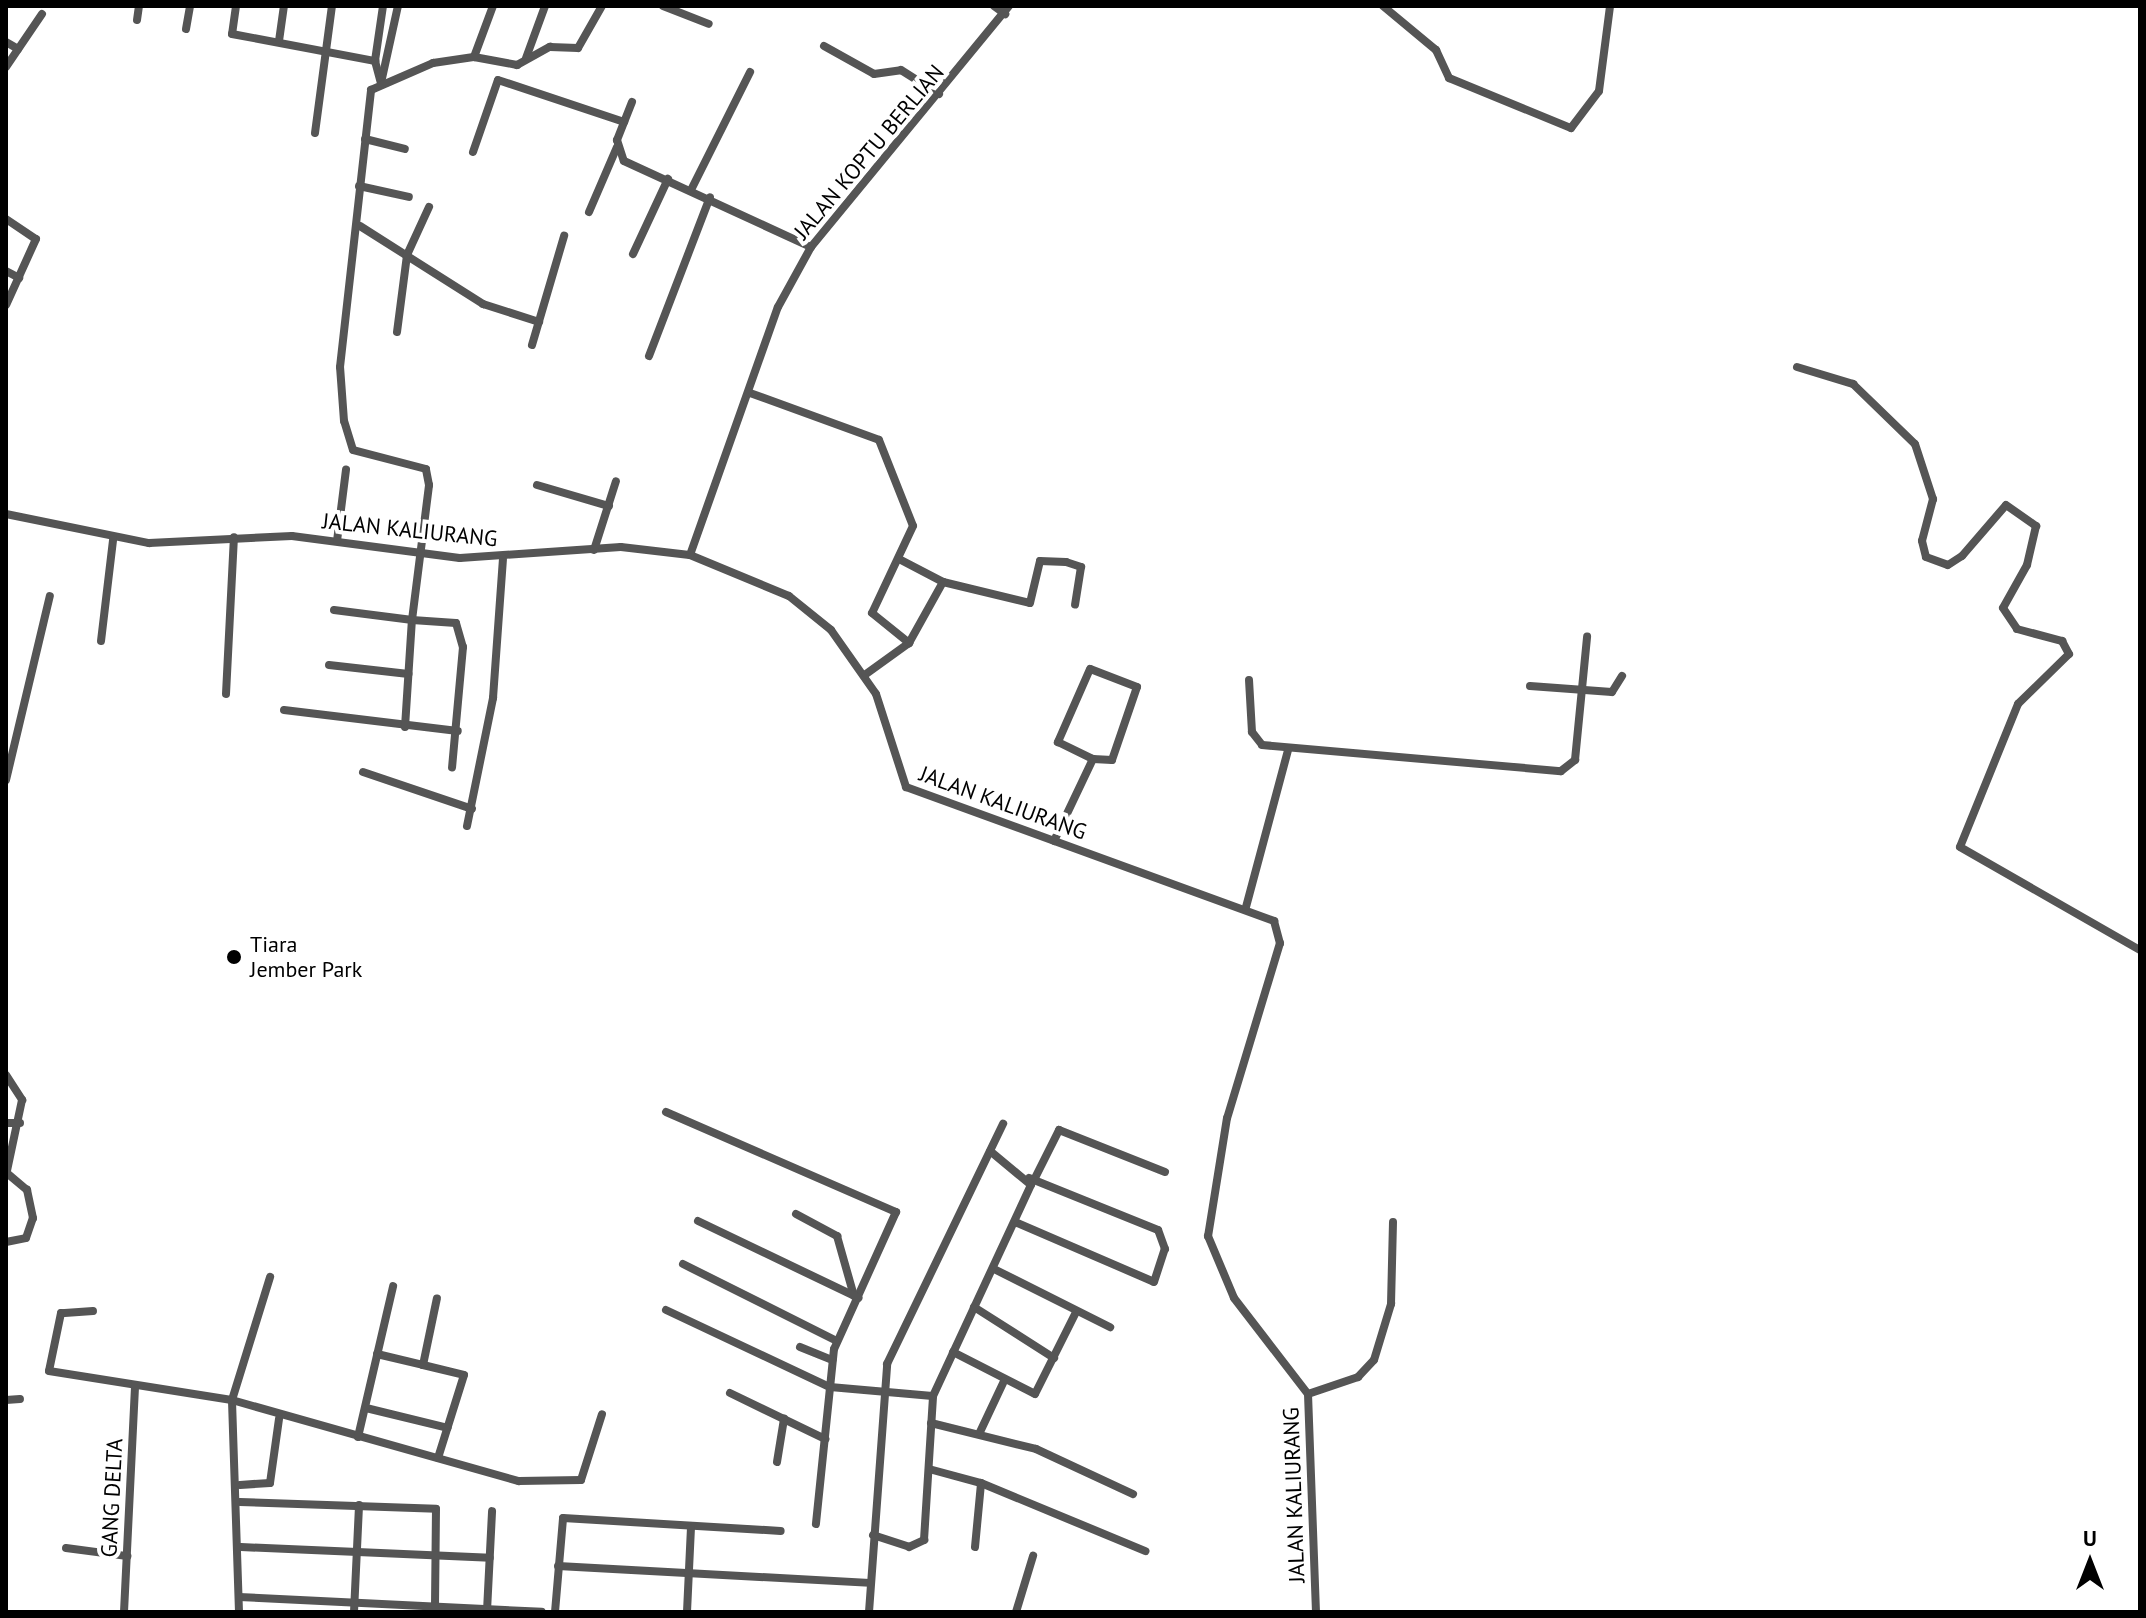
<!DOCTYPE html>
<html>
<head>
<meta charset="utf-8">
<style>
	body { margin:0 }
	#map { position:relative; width:2146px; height:1618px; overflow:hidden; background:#fff; font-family:"PT Sans",sans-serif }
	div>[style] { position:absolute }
	.street>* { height:8px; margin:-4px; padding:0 4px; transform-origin:4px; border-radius:4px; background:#555 }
	.dots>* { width:22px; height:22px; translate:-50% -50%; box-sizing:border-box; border:4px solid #fff; border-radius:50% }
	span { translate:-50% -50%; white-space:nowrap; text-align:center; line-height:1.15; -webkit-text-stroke:8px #fff; paint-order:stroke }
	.street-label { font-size:22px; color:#000 }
	.poi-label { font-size:22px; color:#000 }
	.left { translate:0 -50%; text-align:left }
	.frame { position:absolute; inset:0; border:8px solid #000; pointer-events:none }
	.north { position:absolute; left:2050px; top:1522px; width:80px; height:80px; -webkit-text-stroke:6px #fff; paint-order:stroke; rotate:0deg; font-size:22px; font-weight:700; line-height:32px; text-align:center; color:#000 }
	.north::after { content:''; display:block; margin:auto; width:28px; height:36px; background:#000; clip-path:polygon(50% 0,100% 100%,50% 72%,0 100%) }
</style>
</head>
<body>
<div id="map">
	<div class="street">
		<div style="left:236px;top:6px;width:28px;rotate:98deg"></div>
		<div style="left:232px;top:34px;width:146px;rotate:10.7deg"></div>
		<div style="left:383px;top:6px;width:56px;rotate:98.3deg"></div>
		<div style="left:375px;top:61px;width:23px;rotate:75deg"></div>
		<div style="left:381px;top:83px;width:79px;rotate:-77.6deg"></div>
		<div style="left:663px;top:6px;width:49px;rotate:21.4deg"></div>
		<div style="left:994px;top:6px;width:14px;rotate:36deg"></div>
		<div style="left:1383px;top:6px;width:69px;rotate:39.7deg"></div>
		<div style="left:1436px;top:50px;width:31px;rotate:65deg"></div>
		<div style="left:1449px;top:78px;width:132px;rotate:22.3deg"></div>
		<div style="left:1571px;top:128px;width:46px;rotate:-52.9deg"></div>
		<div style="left:1599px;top:91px;width:86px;rotate:-82.6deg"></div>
		<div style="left:137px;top:20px;width:14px;rotate:-82deg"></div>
		<div style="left:186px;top:29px;width:23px;rotate:-80deg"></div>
		<div style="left:279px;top:41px;width:35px;rotate:-82deg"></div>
		<div style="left:6px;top:42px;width:14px;rotate:30deg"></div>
		<div style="left:824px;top:46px;width:57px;rotate:29.2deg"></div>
		<div style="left:874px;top:74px;width:27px;rotate:-8deg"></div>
		<div style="left:901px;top:70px;width:45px;rotate:32.3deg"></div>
		<div style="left:474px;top:57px;width:54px;rotate:-69.6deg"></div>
		<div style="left:526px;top:58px;width:55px;rotate:-69.9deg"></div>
		<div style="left:6px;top:67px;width:64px;rotate:-55.8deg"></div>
		<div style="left:632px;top:102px;width:41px;rotate:111.5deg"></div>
		<div style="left:617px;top:140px;width:22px;rotate:72deg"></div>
		<div style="left:624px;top:161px;width:206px;rotate:24.7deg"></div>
		<div style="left:315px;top:133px;width:128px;rotate:-82.4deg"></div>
		<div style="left:365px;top:139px;width:41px;rotate:14deg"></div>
		<div style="left:473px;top:152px;width:76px;rotate:-70.9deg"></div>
		<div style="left:498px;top:80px;width:133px;rotate:18.4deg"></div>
		<div style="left:359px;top:186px;width:51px;rotate:12.4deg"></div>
		<div style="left:691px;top:190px;width:132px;rotate:-63.4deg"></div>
		<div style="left:589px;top:212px;width:71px;rotate:-66.7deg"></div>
		<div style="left:6px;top:219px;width:36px;rotate:34deg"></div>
		<div style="left:36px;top:239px;width:72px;rotate:114.4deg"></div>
		<div style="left:360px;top:226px;width:146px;rotate:32.4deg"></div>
		<div style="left:483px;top:304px;width:59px;rotate:17.8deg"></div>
		<div style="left:633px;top:254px;width:83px;rotate:-65deg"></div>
		<div style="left:6px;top:271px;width:15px;rotate:28deg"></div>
		<div style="left:397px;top:332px;width:78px;rotate:-82.6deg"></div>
		<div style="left:407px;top:255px;width:53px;rotate:-65.4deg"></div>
		<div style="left:532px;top:345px;width:114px;rotate:-73.6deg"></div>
		<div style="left:649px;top:356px;width:170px;rotate:-69deg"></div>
		<div style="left:1797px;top:367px;width:59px;rotate:16.9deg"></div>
		<div style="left:1853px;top:384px;width:86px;rotate:44.1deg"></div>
		<div style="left:1915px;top:444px;width:58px;rotate:71.9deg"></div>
		<div style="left:1933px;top:499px;width:43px;rotate:104.7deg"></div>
		<div style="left:1922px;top:541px;width:16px;rotate:76deg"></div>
		<div style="left:1926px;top:557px;width:23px;rotate:20deg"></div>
		<div style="left:1948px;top:565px;width:17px;rotate:-33deg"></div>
		<div style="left:1962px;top:556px;width:67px;rotate:-49.2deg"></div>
		<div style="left:2006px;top:505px;width:37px;rotate:35deg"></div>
		<div style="left:2036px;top:526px;width:40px;rotate:103deg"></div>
		<div style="left:2027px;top:565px;width:49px;rotate:119.2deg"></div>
		<div style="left:2003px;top:608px;width:25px;rotate:56deg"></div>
		<div style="left:2017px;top:629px;width:47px;rotate:14.9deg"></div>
		<div style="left:2062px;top:641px;width:15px;rotate:62deg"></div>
		<div style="left:2069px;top:654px;width:71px;rotate:135.6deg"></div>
		<div style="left:2018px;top:704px;width:154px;rotate:112.1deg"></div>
		<div style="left:1960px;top:847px;width:207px;rotate:29.8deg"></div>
		<div style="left:750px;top:393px;width:137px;rotate:20deg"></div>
		<div style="left:879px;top:440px;width:92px;rotate:68.4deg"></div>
		<div style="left:913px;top:526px;width:96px;rotate:115.2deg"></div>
		<div style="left:872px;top:613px;width:48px;rotate:39deg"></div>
		<div style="left:537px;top:485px;width:75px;rotate:16.3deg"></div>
		<div style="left:6px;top:514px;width:146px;rotate:11.5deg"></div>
		<div style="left:149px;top:543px;width:143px;rotate:-2.8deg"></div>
		<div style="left:292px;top:536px;width:169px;rotate:7.5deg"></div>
		<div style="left:460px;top:558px;width:161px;rotate:-3.9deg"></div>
		<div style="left:621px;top:547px;width:69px;rotate:6.6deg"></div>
		<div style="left:690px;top:555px;width:107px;rotate:22.5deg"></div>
		<div style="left:789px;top:596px;width:54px;rotate:39deg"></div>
		<div style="left:831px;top:630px;width:78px;rotate:54.9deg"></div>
		<div style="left:876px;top:694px;width:98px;rotate:72.1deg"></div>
		<div style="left:906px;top:787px;width:392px;rotate:20deg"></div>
		<div style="left:1274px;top:921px;width:23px;rotate:75deg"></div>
		<div style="left:1280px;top:943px;width:183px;rotate:106.8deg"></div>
		<div style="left:1227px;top:1118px;width:120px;rotate:99.1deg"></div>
		<div style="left:1208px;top:1236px;width:67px;rotate:67.2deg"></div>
		<div style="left:1234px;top:1298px;width:121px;rotate:52.4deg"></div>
		<div style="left:1308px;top:1394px;width:218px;rotate:87.9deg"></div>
		<div style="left:337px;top:541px;width:72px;rotate:-82.8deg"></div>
		<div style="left:594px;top:550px;width:72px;rotate:-72.3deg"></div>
		<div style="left:690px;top:555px;width:263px;rotate:-70.5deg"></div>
		<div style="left:778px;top:307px;width:68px;rotate:-61.2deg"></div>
		<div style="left:811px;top:247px;width:312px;rotate:-50.6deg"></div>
		<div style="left:899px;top:559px;width:50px;rotate:27.6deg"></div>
		<div style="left:943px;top:582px;width:89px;rotate:13.6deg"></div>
		<div style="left:1030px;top:603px;width:43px;rotate:-76.6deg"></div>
		<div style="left:1040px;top:561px;width:26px;rotate:2deg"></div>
		<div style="left:1066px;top:562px;width:16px;rotate:18deg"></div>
		<div style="left:1081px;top:567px;width:38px;rotate:99deg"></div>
		<div style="left:334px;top:610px;width:79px;rotate:7.3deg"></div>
		<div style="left:412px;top:620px;width:136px;rotate:-82.8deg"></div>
		<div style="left:429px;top:485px;width:16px;rotate:-101deg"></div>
		<div style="left:426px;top:469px;width:75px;rotate:-165.4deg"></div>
		<div style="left:353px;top:450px;width:30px;rotate:-107deg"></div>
		<div style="left:344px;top:421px;width:54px;rotate:-94.2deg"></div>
		<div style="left:340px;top:367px;width:279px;rotate:-83.6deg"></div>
		<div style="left:371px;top:90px;width:68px;rotate:-23.5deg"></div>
		<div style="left:433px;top:63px;width:41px;rotate:-8.3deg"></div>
		<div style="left:474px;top:57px;width:44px;rotate:10.5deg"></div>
		<div style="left:517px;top:65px;width:38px;rotate:-29deg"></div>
		<div style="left:550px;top:47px;width:28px;rotate:2deg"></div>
		<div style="left:578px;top:48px;width:48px;rotate:-60.3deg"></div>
		<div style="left:101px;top:641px;width:102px;rotate:-83.2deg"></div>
		<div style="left:329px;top:665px;width:80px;rotate:6.5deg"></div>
		<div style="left:866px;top:674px;width:53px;rotate:-35.8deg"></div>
		<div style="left:909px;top:643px;width:70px;rotate:-60.9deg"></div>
		<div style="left:1249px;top:680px;width:52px;rotate:86.7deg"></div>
		<div style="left:1252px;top:732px;width:16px;rotate:52deg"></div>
		<div style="left:1262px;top:745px;width:300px;rotate:5deg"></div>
		<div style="left:1561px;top:771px;width:18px;rotate:-38deg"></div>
		<div style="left:1575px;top:760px;width:124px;rotate:-84.4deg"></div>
		<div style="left:1530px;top:686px;width:82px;rotate:4.2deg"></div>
		<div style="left:1612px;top:692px;width:19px;rotate:-58deg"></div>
		<div style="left:226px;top:694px;width:157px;rotate:-87.1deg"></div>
		<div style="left:284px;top:710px;width:175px;rotate:6.9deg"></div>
		<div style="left:405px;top:727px;width:107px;rotate:-86.3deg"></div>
		<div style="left:412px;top:620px;width:44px;rotate:3.9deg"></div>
		<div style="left:456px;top:623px;width:25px;rotate:74deg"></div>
		<div style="left:463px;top:647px;width:121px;rotate:95.2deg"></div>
		<div style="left:363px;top:772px;width:115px;rotate:18.7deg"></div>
		<div style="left:6px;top:780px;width:189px;rotate:-76.6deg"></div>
		<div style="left:467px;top:826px;width:131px;rotate:-78.5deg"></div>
		<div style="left:493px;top:698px;width:139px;rotate:-85.9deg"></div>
		<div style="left:1054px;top:841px;width:91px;rotate:-64.6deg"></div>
		<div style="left:1093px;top:759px;width:19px;rotate:3deg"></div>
		<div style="left:1112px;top:760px;width:77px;rotate:-71.1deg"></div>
		<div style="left:1137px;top:687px;width:50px;rotate:-159deg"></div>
		<div style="left:1090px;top:669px;width:80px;rotate:113.7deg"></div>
		<div style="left:1058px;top:742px;width:39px;rotate:26deg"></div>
		<div style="left:1246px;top:907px;width:163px;rotate:-75deg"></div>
		<div style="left:6px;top:1075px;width:30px;rotate:57deg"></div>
		<div style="left:22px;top:1100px;width:77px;rotate:102deg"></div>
		<div style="left:666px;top:1112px;width:251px;rotate:23.5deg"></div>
		<div style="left:896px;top:1212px;width:150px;rotate:114.3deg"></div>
		<div style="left:834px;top:1349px;width:176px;rotate:95.9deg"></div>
		<div style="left:6px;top:1123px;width:14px"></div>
		<div style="left:1034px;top:1180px;width:56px;rotate:-63.4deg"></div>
		<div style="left:1059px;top:1130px;width:114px;rotate:21.6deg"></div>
		<div style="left:796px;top:1214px;width:47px;rotate:28.2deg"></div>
		<div style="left:837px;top:1236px;width:62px;rotate:74.2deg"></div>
		<div style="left:698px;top:1221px;width:178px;rotate:25.6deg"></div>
		<div style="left:1015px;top:1222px;width:151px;rotate:23.3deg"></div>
		<div style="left:1154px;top:1282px;width:35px;rotate:-72deg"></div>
		<div style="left:1165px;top:1249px;width:20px;rotate:-110deg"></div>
		<div style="left:1158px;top:1230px;width:139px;rotate:-158deg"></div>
		<div style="left:6px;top:1242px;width:20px;rotate:-11deg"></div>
		<div style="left:26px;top:1238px;width:21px;rotate:-71deg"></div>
		<div style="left:33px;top:1218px;width:29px;rotate:-102deg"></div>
		<div style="left:27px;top:1190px;width:25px;rotate:-140deg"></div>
		<div style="left:683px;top:1264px;width:172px;rotate:26.6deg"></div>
		<div style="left:994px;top:1269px;width:130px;rotate:26.6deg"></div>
		<div style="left:974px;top:1307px;width:95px;rotate:32.5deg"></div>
		<div style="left:666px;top:1310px;width:181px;rotate:25.2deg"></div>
		<div style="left:830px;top:1387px;width:103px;rotate:5deg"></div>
		<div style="left:93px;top:1311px;width:32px;rotate:176deg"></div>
		<div style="left:61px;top:1313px;width:59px;rotate:101.7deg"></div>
		<div style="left:49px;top:1371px;width:185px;rotate:9deg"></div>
		<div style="left:232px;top:1400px;width:298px;rotate:15.8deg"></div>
		<div style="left:519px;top:1481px;width:62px;rotate:-0.9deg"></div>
		<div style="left:581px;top:1480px;width:69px;rotate:-72.3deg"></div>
		<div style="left:800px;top:1347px;width:35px;rotate:22deg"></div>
		<div style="left:953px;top:1352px;width:92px;rotate:27.1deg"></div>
		<div style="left:1035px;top:1394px;width:92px;rotate:-63.4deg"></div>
		<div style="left:377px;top:1354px;width:47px;rotate:13.4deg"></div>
		<div style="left:423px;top:1365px;width:68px;rotate:-78.2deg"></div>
		<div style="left:423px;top:1365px;width:42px;rotate:13.7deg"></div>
		<div style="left:464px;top:1375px;width:87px;rotate:107.4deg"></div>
		<div style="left:730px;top:1393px;width:106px;rotate:25.8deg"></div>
		<div style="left:1308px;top:1394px;width:53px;rotate:-18.8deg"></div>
		<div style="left:1358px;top:1377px;width:23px;rotate:-47deg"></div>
		<div style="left:1374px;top:1360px;width:59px;rotate:-73.1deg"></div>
		<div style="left:1391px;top:1304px;width:82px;rotate:-88.6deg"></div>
		<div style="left:6px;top:1400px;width:14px;rotate:-4deg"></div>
		<div style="left:366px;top:1408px;width:84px;rotate:13.7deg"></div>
		<div style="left:931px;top:1423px;width:108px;rotate:13.9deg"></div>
		<div style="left:1036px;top:1449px;width:107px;rotate:24.9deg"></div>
		<div style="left:980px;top:1432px;width:56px;rotate:-64.8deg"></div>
		<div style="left:358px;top:1437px;width:155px;rotate:-76.9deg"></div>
		<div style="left:777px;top:1462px;width:44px;rotate:-80.8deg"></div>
		<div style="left:929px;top:1469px;width:54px;rotate:15.1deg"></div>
		<div style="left:981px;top:1483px;width:178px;rotate:22.5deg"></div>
		<div style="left:240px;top:1485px;width:30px;rotate:-4deg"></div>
		<div style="left:270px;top:1483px;width:65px;rotate:-82deg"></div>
		<div style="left:240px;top:1502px;width:196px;rotate:2deg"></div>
		<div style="left:436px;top:1509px;width:103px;rotate:90.6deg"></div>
		<div style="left:873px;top:1535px;width:38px;rotate:18deg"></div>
		<div style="left:909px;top:1547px;width:17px;rotate:-25deg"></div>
		<div style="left:924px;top:1540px;width:144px;rotate:-86.4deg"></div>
		<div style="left:933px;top:1396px;width:233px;rotate:-65.1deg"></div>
		<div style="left:1031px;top:1185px;width:53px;rotate:-140.3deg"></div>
		<div style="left:241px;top:1547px;width:249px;rotate:2.5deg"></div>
		<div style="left:975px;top:1547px;width:64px;rotate:-84.6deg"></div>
		<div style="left:66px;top:1548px;width:62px;rotate:7.5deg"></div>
		<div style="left:558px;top:1566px;width:312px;rotate:3.1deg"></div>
		<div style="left:239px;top:1597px;width:303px;rotate:2.8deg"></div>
		<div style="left:487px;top:1611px;width:100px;rotate:-87.1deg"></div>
		<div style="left:124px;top:1612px;width:227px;rotate:-87.2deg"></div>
		<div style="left:239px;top:1612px;width:212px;rotate:-91.9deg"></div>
		<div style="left:232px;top:1400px;width:129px;rotate:-72.8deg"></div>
		<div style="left:354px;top:1612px;width:107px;rotate:-87.3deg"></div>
		<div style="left:555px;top:1612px;width:94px;rotate:-85.1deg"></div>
		<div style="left:563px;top:1518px;width:218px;rotate:3.4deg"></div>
		<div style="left:687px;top:1612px;width:84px;rotate:-87.3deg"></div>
		<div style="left:869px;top:1612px;width:249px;rotate:-85.8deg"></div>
		<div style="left:887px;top:1364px;width:267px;rotate:-64.2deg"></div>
		<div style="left:1016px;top:1612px;width:59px;rotate:-73.1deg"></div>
	</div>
	<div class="dots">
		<div style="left:234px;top:957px;background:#000"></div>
	</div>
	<div class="street-label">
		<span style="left:869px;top:152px;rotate:-50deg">JALAN KOPTU BERLIAN</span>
		<span style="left:410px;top:530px;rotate:6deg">JALAN KALIURANG</span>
		<span style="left:1003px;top:803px;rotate:20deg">JALAN KALIURANG</span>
		<span style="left:1294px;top:1495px;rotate:-92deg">JALAN KALIURANG</span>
		<span style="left:112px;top:1498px;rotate:-87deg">GANG DELTA</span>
	</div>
	<div class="poi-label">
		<span class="left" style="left:250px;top:957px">Tiara<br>Jember Park</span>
	</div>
	<div class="frame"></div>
	<div class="north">U</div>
</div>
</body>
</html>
